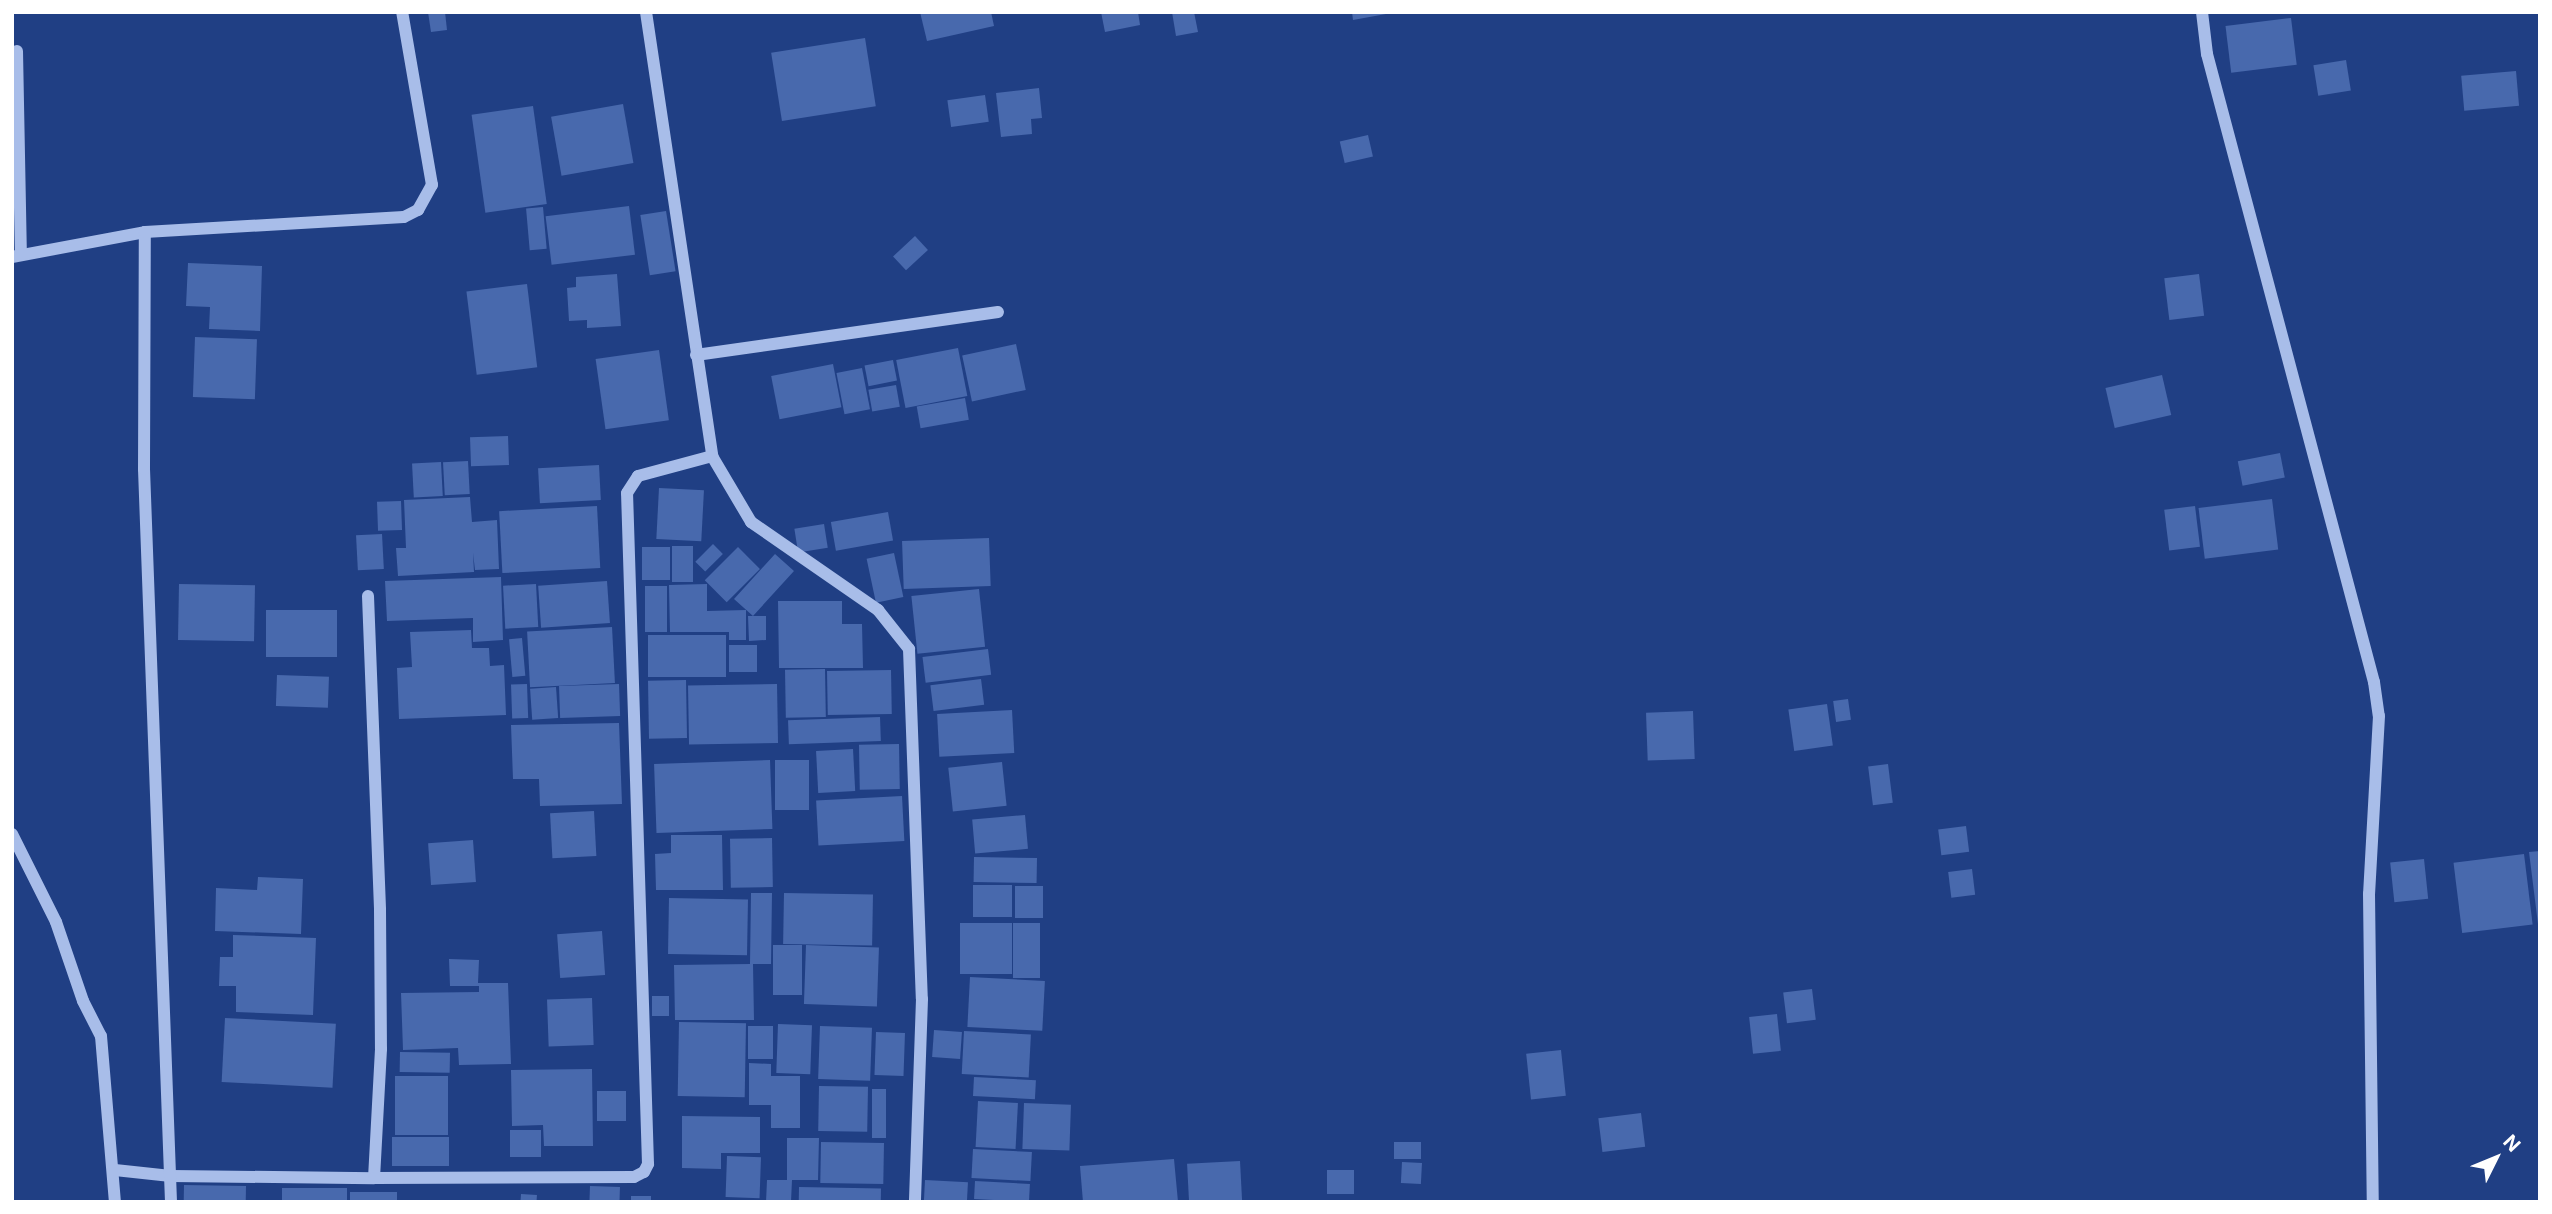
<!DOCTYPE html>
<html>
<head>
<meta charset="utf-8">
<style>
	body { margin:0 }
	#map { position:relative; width:2552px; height:1214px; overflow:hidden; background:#203f84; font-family:Inter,sans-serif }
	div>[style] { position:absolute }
	.building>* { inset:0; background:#4869ad; transform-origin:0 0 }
	.minor>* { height:12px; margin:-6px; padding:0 6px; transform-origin:6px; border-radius:6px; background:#a8bde9 }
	span { translate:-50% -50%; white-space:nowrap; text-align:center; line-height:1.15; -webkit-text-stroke:5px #203f84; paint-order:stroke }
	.frame { position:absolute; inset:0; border:14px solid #fff; pointer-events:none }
	.north { position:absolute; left:2461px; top:1123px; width:70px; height:70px; -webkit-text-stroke:5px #203f84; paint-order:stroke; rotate:47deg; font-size:19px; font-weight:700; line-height:28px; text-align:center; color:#fff }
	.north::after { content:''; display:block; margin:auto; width:24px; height:32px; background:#fff; clip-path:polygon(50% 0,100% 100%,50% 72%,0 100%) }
</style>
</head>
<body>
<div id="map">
	<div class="building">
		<div style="clip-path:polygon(428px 12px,445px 12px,447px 30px,431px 32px)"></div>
		<div style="clip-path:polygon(920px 12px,991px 12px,994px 26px,927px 41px)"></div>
		<div style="clip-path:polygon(1101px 12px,1138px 12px,1140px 25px,1105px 32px)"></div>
		<div style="clip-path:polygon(1172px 12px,1194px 12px,1198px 32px,1176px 36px)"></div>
		<div style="clip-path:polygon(1352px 12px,1386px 12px,1386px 14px,1353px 20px)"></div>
		<div style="left:2291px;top:18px;width:47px;height:66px;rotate:83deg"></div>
		<div style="left:865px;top:38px;width:69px;height:95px;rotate:81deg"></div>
		<div style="left:2346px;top:60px;width:31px;height:33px;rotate:81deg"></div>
		<div style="left:2516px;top:71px;width:35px;height:55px;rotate:85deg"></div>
		<div style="clip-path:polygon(1039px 88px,1042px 118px,1031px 119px,1032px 134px,1001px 137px,996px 93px)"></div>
		<div style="left:985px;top:95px;width:27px;height:38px;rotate:82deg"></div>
		<div style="left:623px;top:104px;width:60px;height:73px;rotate:80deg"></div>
		<div style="left:533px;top:106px;width:99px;height:62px;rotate:82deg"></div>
		<div style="left:1368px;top:135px;width:22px;height:29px;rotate:77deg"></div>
		<div style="left:629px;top:206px;width:49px;height:84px;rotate:83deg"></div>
		<div style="left:543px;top:207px;width:42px;height:17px;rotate:85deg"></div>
		<div style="left:666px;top:211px;width:61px;height:26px;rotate:81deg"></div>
		<div style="left:915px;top:236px;width:19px;height:30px;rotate:47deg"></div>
		<div style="clip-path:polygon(188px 263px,262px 266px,260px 331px,209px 329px,210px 307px,186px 306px)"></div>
		<div style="clip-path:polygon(617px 274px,621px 326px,587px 328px,587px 320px,569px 321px,567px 288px,576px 287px,576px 277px)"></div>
		<div style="left:2199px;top:274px;width:42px;height:35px;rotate:83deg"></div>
		<div style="left:527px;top:284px;width:84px;height:61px;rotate:83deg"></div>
		<div style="left:195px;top:337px;width:62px;height:60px;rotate:2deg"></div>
		<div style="left:1016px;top:344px;width:47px;height:55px;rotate:78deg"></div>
		<div style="left:958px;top:348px;width:49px;height:63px;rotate:79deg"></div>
		<div style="left:659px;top:350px;width:71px;height:64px;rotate:82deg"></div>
		<div style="left:893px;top:360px;width:21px;height:29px;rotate:79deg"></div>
		<div style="left:833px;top:364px;width:44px;height:63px;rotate:79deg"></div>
		<div style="left:862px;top:368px;width:42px;height:26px;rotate:79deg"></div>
		<div style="left:2162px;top:375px;width:41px;height:58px;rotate:77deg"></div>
		<div style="left:896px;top:385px;width:22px;height:28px;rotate:80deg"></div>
		<div style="left:965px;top:398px;width:22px;height:49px;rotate:80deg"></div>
		<div style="left:508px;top:436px;width:29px;height:38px;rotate:88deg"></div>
		<div style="left:2280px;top:453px;width:25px;height:43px;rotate:79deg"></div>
		<div style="left:468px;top:461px;width:33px;height:25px;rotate:87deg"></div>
		<div style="left:441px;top:462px;width:34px;height:29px;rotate:87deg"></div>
		<div style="left:599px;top:465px;width:35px;height:61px;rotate:87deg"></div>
		<div style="left:659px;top:488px;width:45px;height:51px;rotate:3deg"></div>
		<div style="clip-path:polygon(470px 497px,472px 522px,497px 520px,499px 569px,475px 570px,473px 553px,474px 572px,398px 576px,396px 548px,406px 548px,404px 500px)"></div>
		<div style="left:2272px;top:499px;width:51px;height:74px;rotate:83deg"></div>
		<div style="left:401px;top:501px;width:29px;height:24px;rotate:88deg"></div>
		<div style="left:597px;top:506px;width:62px;height:98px;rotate:87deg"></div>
		<div style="left:2195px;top:506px;width:41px;height:31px;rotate:83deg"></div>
		<div style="left:888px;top:512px;width:29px;height:58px;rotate:80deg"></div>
		<div style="left:824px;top:524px;width:24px;height:30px;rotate:81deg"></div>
		<div style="left:382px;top:534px;width:35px;height:26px;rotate:87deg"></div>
		<div style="left:989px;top:538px;width:48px;height:87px;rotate:88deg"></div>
		<div style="left:713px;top:544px;width:14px;height:25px;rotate:45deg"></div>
		<div style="left:672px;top:546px;width:21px;height:36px"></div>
		<div style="left:642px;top:547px;width:28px;height:33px"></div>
		<div style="left:738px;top:547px;width:31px;height:47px;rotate:45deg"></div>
		<div style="left:894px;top:553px;width:45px;height:28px;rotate:78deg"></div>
		<div style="clip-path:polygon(775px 554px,794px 571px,753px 616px,766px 616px,766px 640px,749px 641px,748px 616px,753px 616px,734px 599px)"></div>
		<div style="clip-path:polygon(501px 577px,503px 640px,473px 642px,473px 618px,387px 621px,385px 581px)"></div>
		<div style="left:607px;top:581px;width:42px;height:69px;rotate:86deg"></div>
		<div style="left:179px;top:584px;width:76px;height:56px;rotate:1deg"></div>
		<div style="left:536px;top:584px;width:43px;height:33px;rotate:87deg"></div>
		<div style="clip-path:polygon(707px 584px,707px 611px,746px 610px,746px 640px,729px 640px,729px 632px,670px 632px,669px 585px)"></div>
		<div style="left:645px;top:586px;width:22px;height:46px"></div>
		<div style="left:979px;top:589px;width:58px;height:68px;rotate:84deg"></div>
		<div style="clip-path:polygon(778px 601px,842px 601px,842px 624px,862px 624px,863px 668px,779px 668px)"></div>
		<div style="left:266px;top:610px;width:71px;height:47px"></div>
		<div style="left:612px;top:627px;width:56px;height:85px;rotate:87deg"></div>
		<div style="clip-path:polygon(471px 630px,472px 648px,489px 648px,490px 666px,504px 665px,506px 715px,399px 719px,397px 668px,412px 667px,410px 632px)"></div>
		<div style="left:648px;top:635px;width:78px;height:42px"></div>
		<div style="left:522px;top:638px;width:38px;height:13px;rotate:85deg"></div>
		<div style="left:729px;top:645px;width:28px;height:27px"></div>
		<div style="left:988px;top:649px;width:26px;height:66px;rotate:83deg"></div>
		<div style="left:825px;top:669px;width:48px;height:40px;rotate:89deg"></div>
		<div style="left:891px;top:670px;width:44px;height:64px;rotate:89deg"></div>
		<div style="left:277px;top:675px;width:52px;height:31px;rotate:2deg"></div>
		<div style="left:981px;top:679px;width:26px;height:51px;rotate:83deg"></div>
		<div style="left:686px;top:680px;width:58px;height:38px;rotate:89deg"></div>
		<div style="left:527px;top:684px;width:34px;height:16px;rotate:88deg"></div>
		<div style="left:619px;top:684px;width:32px;height:60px;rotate:88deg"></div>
		<div style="left:777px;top:684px;width:59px;height:89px;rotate:89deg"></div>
		<div style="left:556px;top:687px;width:31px;height:26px;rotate:86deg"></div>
		<div style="left:1848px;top:699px;width:21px;height:15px;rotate:82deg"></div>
		<div style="left:1827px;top:704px;width:42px;height:39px;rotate:82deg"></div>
		<div style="left:1012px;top:710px;width:43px;height:75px;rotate:87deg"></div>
		<div style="left:1693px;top:711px;width:48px;height:47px;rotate:88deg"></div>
		<div style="left:880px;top:717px;width:24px;height:92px;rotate:88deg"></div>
		<div style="clip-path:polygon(619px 723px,622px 804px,540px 806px,539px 779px,513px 779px,511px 725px)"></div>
		<div style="left:899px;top:744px;width:45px;height:40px;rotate:89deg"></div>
		<div style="left:853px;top:749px;width:42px;height:37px;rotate:87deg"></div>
		<div style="left:770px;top:760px;width:69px;height:116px;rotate:88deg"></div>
		<div style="left:775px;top:760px;width:34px;height:50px"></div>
		<div style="left:1002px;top:762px;width:44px;height:54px;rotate:84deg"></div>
		<div style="left:1888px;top:764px;width:39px;height:20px;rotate:83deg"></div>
		<div style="left:902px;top:796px;width:45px;height:86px;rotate:87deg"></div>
		<div style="left:594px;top:811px;width:45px;height:44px;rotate:87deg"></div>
		<div style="left:1025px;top:815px;width:34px;height:53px;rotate:85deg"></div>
		<div style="left:1966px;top:826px;width:26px;height:28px;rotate:83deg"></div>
		<div style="clip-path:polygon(671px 835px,722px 835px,723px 890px,656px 890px,655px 854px,671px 853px)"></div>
		<div style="left:772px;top:838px;width:49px;height:42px;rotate:89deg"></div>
		<div style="left:473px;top:840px;width:42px;height:45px;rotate:86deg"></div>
		<div style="clip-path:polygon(2540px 851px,2540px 924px,2538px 924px,2529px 852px)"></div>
		<div style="left:2524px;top:854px;width:71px;height:71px;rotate:83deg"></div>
		<div style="left:974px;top:857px;width:63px;height:25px;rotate:1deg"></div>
		<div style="left:2424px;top:859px;width:40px;height:34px;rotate:84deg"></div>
		<div style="left:1972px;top:869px;width:26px;height:24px;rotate:83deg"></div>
		<div style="clip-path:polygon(258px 877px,303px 879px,301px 934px,215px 931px,216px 888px,257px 890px)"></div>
		<div style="left:973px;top:885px;width:39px;height:32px"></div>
		<div style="left:1015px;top:886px;width:28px;height:32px"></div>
		<div style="clip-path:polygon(751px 893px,772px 893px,771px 964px,753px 964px,754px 1020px,675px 1020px,674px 965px,750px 964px)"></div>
		<div style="left:784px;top:893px;width:89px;height:51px;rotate:1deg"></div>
		<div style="left:669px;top:898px;width:79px;height:56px;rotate:1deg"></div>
		<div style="left:960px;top:923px;width:52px;height:51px"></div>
		<div style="left:1013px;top:923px;width:27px;height:55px"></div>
		<div style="left:602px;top:931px;width:44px;height:45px;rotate:86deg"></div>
		<div style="clip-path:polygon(233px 935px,316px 938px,313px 1015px,236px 1012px,236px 986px,219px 986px,220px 957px,233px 957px)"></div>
		<div style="left:773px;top:945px;width:29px;height:50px"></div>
		<div style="left:806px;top:945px;width:73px;height:59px;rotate:2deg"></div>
		<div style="clip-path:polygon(449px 959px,479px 960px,478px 983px,508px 983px,511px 1064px,459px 1065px,458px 1048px,403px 1050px,401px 993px,479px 992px,479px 986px,450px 986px)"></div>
		<div style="left:970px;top:977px;width:75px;height:50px;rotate:3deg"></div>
		<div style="left:1812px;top:989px;width:31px;height:29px;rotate:83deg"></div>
		<div style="left:669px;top:996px;width:20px;height:17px;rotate:90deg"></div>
		<div style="left:592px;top:998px;width:47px;height:45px;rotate:88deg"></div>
		<div style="left:1777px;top:1014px;width:37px;height:28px;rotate:84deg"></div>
		<div style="left:225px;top:1018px;width:111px;height:64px;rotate:3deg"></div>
		<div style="left:679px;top:1022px;width:67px;height:74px;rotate:1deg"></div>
		<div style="left:778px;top:1024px;width:34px;height:49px;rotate:2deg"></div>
		<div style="left:748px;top:1026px;width:25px;height:33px"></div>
		<div style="left:820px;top:1026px;width:52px;height:53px;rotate:2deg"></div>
		<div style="left:934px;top:1030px;width:28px;height:27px;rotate:4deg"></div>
		<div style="left:964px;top:1031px;width:67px;height:43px;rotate:3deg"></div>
		<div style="left:876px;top:1032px;width:29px;height:43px;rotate:2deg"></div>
		<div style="left:1561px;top:1050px;width:46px;height:35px;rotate:84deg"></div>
		<div style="left:400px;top:1052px;width:50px;height:20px;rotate:1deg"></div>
		<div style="clip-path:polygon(749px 1063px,771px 1064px,771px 1076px,800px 1076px,800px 1128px,771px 1128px,771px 1105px,749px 1105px)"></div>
		<div style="clip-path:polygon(592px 1069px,593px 1146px,544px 1146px,543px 1125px,512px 1126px,511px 1070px)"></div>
		<div style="left:395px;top:1076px;width:53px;height:59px"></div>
		<div style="left:974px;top:1077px;width:62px;height:19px;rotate:3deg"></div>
		<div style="left:819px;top:1086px;width:49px;height:45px;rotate:1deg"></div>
		<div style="left:872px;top:1089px;width:14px;height:49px"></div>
		<div style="left:597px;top:1091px;width:29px;height:30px"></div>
		<div style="left:978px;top:1101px;width:40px;height:46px;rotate:3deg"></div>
		<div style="left:1024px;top:1103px;width:47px;height:46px;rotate:2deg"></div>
		<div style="left:1641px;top:1113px;width:34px;height:43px;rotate:83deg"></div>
		<div style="clip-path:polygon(682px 1116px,760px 1117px,760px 1153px,721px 1153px,721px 1169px,682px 1168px)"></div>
		<div style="left:541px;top:1130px;width:27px;height:31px;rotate:90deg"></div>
		<div style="left:392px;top:1137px;width:57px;height:29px"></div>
		<div style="clip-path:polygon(787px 1138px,819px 1138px,818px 1180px,792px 1180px,791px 1202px,766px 1202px,767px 1180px,787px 1180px)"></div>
		<div style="left:821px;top:1142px;width:63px;height:41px;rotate:1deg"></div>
		<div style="left:1394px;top:1142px;width:27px;height:17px"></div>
		<div style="left:973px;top:1149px;width:59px;height:29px;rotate:3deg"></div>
		<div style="left:727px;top:1156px;width:34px;height:41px;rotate:2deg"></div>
		<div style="clip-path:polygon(1174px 1159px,1178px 1202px,1083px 1202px,1080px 1166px)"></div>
		<div style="left:1240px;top:1161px;width:41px;height:53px;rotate:87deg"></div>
		<div style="left:1402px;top:1162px;width:20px;height:21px;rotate:3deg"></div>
		<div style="left:1327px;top:1170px;width:27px;height:24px"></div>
		<div style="left:925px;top:1180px;width:43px;height:20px;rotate:3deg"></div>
		<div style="left:975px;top:1181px;width:55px;height:18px;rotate:3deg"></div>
		<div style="left:184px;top:1185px;width:62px;height:17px;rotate:1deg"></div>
		<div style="left:590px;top:1186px;width:30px;height:16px;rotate:2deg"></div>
		<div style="left:799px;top:1187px;width:82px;height:15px;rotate:1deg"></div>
		<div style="left:282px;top:1188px;width:65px;height:14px"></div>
		<div style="left:350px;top:1192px;width:47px;height:10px"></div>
		<div style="left:521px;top:1194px;width:16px;height:8px;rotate:4deg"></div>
		<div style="left:631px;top:1196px;width:20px;height:6px"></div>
	</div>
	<div class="minor">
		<div style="left:646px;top:12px;width:449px;rotate:81.5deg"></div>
		<div style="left:712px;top:456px;width:77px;rotate:59.4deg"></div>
		<div style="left:751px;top:522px;width:155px;rotate:34.7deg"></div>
		<div style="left:878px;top:610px;width:50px;rotate:51.5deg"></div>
		<div style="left:909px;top:649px;width:350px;rotate:87.9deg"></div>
		<div style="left:922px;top:999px;width:203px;rotate:92deg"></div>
		<div style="left:2202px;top:12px;width:42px;rotate:83.2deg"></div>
		<div style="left:2207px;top:54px;width:650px;rotate:75.11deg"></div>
		<div style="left:2374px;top:682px;width:34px;rotate:82deg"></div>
		<div style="left:2379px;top:716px;width:178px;rotate:93.2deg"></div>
		<div style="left:2369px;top:894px;width:308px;rotate:89.3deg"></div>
		<div style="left:17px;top:51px;width:204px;rotate:88.9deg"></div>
		<div style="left:12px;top:257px;width:135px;rotate:-10.6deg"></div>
		<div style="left:696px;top:355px;width:305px;rotate:-8.1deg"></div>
		<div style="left:368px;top:596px;width:314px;rotate:87.8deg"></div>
		<div style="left:380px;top:910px;width:139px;rotate:89.6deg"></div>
		<div style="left:381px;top:1049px;width:129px;rotate:93.1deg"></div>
		<div style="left:12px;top:834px;width:98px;rotate:63.4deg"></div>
		<div style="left:56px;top:922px;width:83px;rotate:71.1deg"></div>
		<div style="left:83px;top:1001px;width:39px;rotate:63deg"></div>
		<div style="left:101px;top:1036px;width:167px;rotate:85.2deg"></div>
		<div style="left:115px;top:1170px;width:56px;rotate:6.1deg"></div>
		<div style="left:171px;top:1176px;width:203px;rotate:0.6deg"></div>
		<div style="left:374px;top:1178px;width:260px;rotate:-0.2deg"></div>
		<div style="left:634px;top:1177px;width:11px;rotate:-27deg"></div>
		<div style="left:644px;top:1172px;width:9px;rotate:-63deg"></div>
		<div style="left:648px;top:1164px;width:671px;rotate:-91.79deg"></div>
		<div style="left:627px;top:493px;width:20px;rotate:-57deg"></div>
		<div style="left:638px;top:476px;width:77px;rotate:-15.1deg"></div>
		<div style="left:171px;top:1202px;width:733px;rotate:-92.11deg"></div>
		<div style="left:144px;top:469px;width:237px;rotate:-89.8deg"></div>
		<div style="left:145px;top:232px;width:259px;rotate:-3.3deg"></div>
		<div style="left:404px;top:217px;width:16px;rotate:-27deg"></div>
		<div style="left:418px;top:210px;width:29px;rotate:-61deg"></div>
		<div style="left:432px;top:185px;width:176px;rotate:-99.8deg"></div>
	</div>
	<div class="frame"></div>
	<div class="north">N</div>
</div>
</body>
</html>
